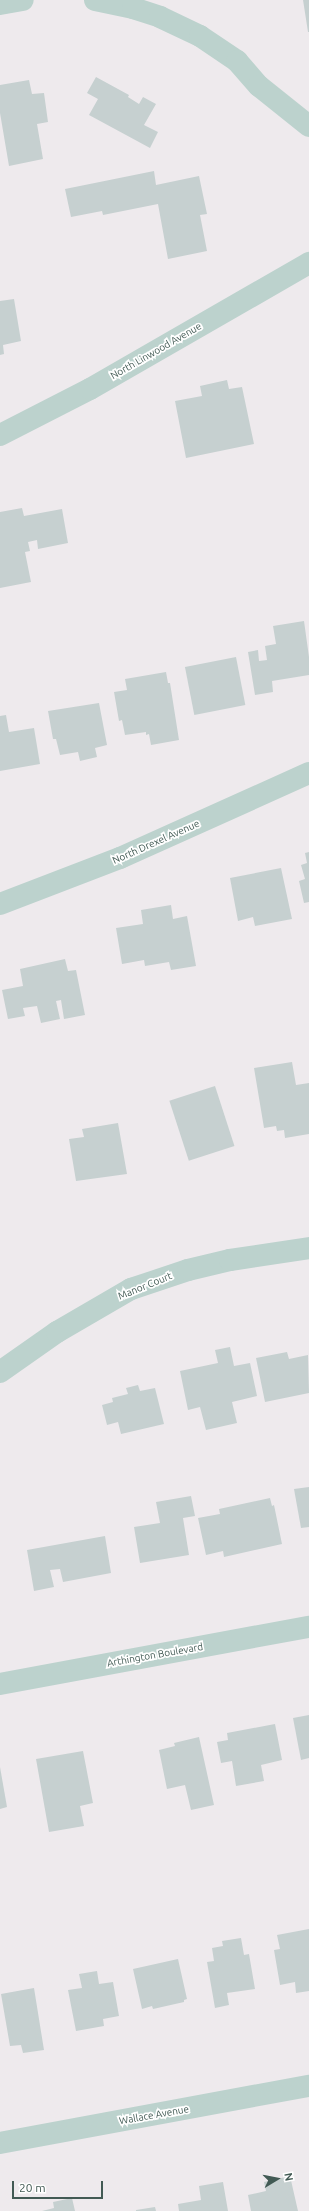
<!DOCTYPE html>
<html>
<head>
<meta charset="utf-8">
<style>
	body { margin:0 }
	#map { position:relative; width:309px; height:2211px; overflow:hidden; background:#eeeaed; font-family:Ubuntu,sans-serif }
	div>[style] { position:absolute }
	.building>* { inset:0; background:#c6d0d0; transform-origin:0 0 }
	.street>* { height:22px; margin:-11px; padding:0 11px; transform-origin:11px; border-radius:11px; background:#bcd2cd }
	span { translate:-50% -50%; white-space:nowrap; text-align:center; line-height:1.15; -webkit-text-stroke:3.5px #fff; paint-order:stroke }
	.street-label { font-size:10px; color:#425a54 }
	.north { position:absolute; left:257px; top:2159px; width:40px; height:40px; -webkit-text-stroke:3px #fff; paint-order:stroke; rotate:80deg; font-size:11px; font-weight:700; line-height:16px; text-align:center; color:#425a54 }
	.north::after { content:''; display:block; margin:auto; width:14px; height:18px; background:#425a54; clip-path:polygon(50% 0,100% 100%,50% 72%,0 100%) }
	.scale { position:absolute; left:12px; top:2181px; width:91px; height:18px; box-sizing:border-box; border:2px solid #425a54; border-top:0; padding-left:5px; font-size:12px; line-height:14px; white-space:nowrap; color:#425a54; -webkit-text-stroke:3px #fff; paint-order:stroke }
</style>
</head>
<body>
<div id="map">
	<div class="building">
		<div style="clip-path:polygon(303px 0,309px 0,309px 32px,308px 32px)"></div>
		<div style="clip-path:polygon(96px 77px,129px 95px,128px 97px,139px 104px,143px 97px,156px 104px,144px 125px,158px 132px,150px 148px,89px 115px,98px 99px,87px 93px)"></div>
		<div style="clip-path:polygon(29px 80px,32px 94px,44px 93px,48px 122px,37px 124px,43px 159px,9px 166px,0 113px,0 85px)"></div>
		<div style="clip-path:polygon(154px 171px,156px 185px,199px 176px,207px 214px,200px 215px,207px 251px,168px 259px,158px 204px,103px 215px,102px 211px,71px 217px,65px 189px)"></div>
		<div style="clip-path:polygon(14px 299px,21px 341px,3px 345px,4px 354px,0 355px,0 301px)"></div>
		<div style="clip-path:polygon(227px 380px,229px 389px,242px 387px,254px 444px,186px 458px,175px 401px,202px 396px,200px 386px)"></div>
		<div style="clip-path:polygon(22px 508px,24px 516px,62px 509px,68px 543px,38px 549px,37px 540px,28px 542px,30px 551px,25px 552px,31px 582px,0 588px,0 512px)"></div>
		<div style="clip-path:polygon(304px 621px,309px 657px,309px 675px,272px 681px,273px 692px,255px 695px,248px 652px,258px 650px,259px 661px,267px 660px,265px 646px,276px 644px,273px 626px)"></div>
		<div style="left:236px;top:657px;width:49px;height:52px;rotate:79deg"></div>
		<div style="clip-path:polygon(166px 672px,168px 683px,170px 683px,179px 740px,151px 745px,149px 734px,146px 735px,146px 732px,125px 735px,122px 720px,119px 721px,114px 692px,127px 690px,125px 679px)"></div>
		<div style="clip-path:polygon(99px 703px,107px 745px,95px 748px,97px 757px,80px 761px,78px 752px,60px 755px,56px 739px,53px 739px,48px 711px)"></div>
		<div style="clip-path:polygon(6px 715px,9px 732px,34px 728px,40px 764px,0 771px,0 716px)"></div>
		<div style="clip-path:polygon(309px 852px,309px 902px,304px 903px,299px 881px,305px 879px,301px 865px,307px 863px,305px 853px)"></div>
		<div style="clip-path:polygon(281px 868px,292px 919px,255px 926px,253px 917px,238px 921px,230px 878px)"></div>
		<div style="clip-path:polygon(171px 905px,173px 919px,187px 916px,196px 966px,171px 970px,169px 962px,145px 966px,144px 960px,122px 964px,116px 928px,143px 924px,141px 910px)"></div>
		<div style="clip-path:polygon(65px 959px,68px 971px,76px 970px,85px 1015px,64px 1019px,61px 1000px,56px 1001px,60px 1019px,41px 1023px,37px 1006px,23px 1008px,25px 1016px,8px 1019px,2px 990px,23px 986px,20px 969px)"></div>
		<div style="clip-path:polygon(292px 1062px,296px 1085px,309px 1083px,309px 1134px,285px 1138px,284px 1130px,277px 1131px,276px 1126px,264px 1128px,254px 1068px)"></div>
		<div style="left:215px;top:1086px;width:63px;height:48px;rotate:72deg"></div>
		<div style="clip-path:polygon(118px 1123px,127px 1174px,76px 1181px,69px 1139px,84px 1137px,82px 1129px)"></div>
		<div style="clip-path:polygon(230px 1347px,234px 1366px,250px 1363px,257px 1396px,232px 1402px,237px 1423px,206px 1430px,200px 1407px,188px 1410px,180px 1371px,218px 1363px,215px 1350px)"></div>
		<div style="clip-path:polygon(287px 1352px,289px 1359px,308px 1355px,309px 1393px,265px 1402px,256px 1358px)"></div>
		<div style="clip-path:polygon(138px 1385px,140px 1391px,155px 1388px,164px 1424px,121px 1434px,118px 1422px,107px 1425px,102px 1405px,113px 1402px,112px 1398px,128px 1394px,126px 1388px)"></div>
		<div style="clip-path:polygon(309px 1487px,309px 1527px,301px 1528px,294px 1489px)"></div>
		<div style="clip-path:polygon(191px 1496px,195px 1516px,183px 1518px,189px 1555px,140px 1563px,134px 1527px,160px 1523px,156px 1502px)"></div>
		<div style="clip-path:polygon(270px 1498px,272px 1506px,274px 1505px,282px 1544px,224px 1557px,223px 1551px,206px 1555px,198px 1518px,220px 1514px,219px 1509px)"></div>
		<div style="clip-path:polygon(105px 1536px,111px 1573px,63px 1582px,60px 1569px,50px 1570px,54px 1587px,34px 1591px,27px 1550px)"></div>
		<div style="clip-path:polygon(309px 1715px,309px 1758px,301px 1760px,293px 1718px)"></div>
		<div style="clip-path:polygon(275px 1724px,282px 1760px,261px 1765px,264px 1781px,236px 1786px,232px 1761px,221px 1763px,217px 1742px,228px 1740px,227px 1733px)"></div>
		<div style="clip-path:polygon(199px 1737px,214px 1805px,191px 1810px,185px 1785px,167px 1789px,159px 1750px,175px 1746px,174px 1743px)"></div>
		<div style="clip-path:polygon(83px 1751px,93px 1803px,80px 1806px,84px 1826px,49px 1832px,36px 1759px)"></div>
		<div style="clip-path:polygon(0 1767px,7px 1807px,0 1809px)"></div>
		<div style="clip-path:polygon(309px 1929px,309px 1991px,296px 1993px,295px 1982px,280px 1985px,274px 1950px,280px 1949px,277px 1935px)"></div>
		<div style="clip-path:polygon(241px 1938px,244px 1955px,249px 1954px,255px 1989px,227px 1993px,229px 2005px,215px 2008px,207px 1962px,214px 1961px,212px 1948px,223px 1946px,222px 1941px)"></div>
		<div style="clip-path:polygon(178px 1959px,187px 1999px,184px 2000px,184px 2002px,153px 2009px,152px 2006px,142px 2009px,133px 1969px)"></div>
		<div style="clip-path:polygon(97px 1971px,99px 1984px,113px 1982px,119px 2016px,103px 2019px,104px 2026px,76px 2031px,68px 1990px,82px 1988px,79px 1974px)"></div>
		<div style="clip-path:polygon(34px 1988px,44px 2050px,23px 2053px,21px 2045px,10px 2046px,1px 1994px)"></div>
		<div style="clip-path:polygon(290px 2176px,298px 2211px,251px 2211px,248px 2195px,266px 2191px,264px 2182px)"></div>
		<div style="clip-path:polygon(223px 2182px,228px 2211px,179px 2211px,178px 2204px,201px 2200px,199px 2186px)"></div>
		<div style="clip-path:polygon(72px 2198px,75px 2211px,42px 2211px,54px 2208px,53px 2202px)"></div>
		<div style="clip-path:polygon(155px 2207px,156px 2211px,136px 2211px,136px 2210px)"></div>
	</div>
	<div class="street">
		<div style="left:95px;top:0;width:39px;rotate:12deg"></div>
		<div style="left:133px;top:8px;width:28px;rotate:18deg"></div>
		<div style="left:160px;top:17px;width:44px;rotate:25.4deg"></div>
		<div style="left:200px;top:36px;width:45px;rotate:34deg"></div>
		<div style="left:237px;top:61px;width:33px;rotate:49deg"></div>
		<div style="left:259px;top:86px;width:64px;rotate:38.7deg"></div>
		<div style="left:0;top:4px;width:23px;rotate:-10deg"></div>
		<div style="left:0;top:435px;width:101px;rotate:-27.1deg"></div>
		<div style="left:90px;top:389px;width:253px;rotate:-29.9deg"></div>
		<div style="left:0;top:904px;width:129px;rotate:-21deg"></div>
		<div style="left:120px;top:858px;width:207px;rotate:-24.2deg"></div>
		<div style="left:0;top:1372px;width:70px;rotate:-35.1deg"></div>
		<div style="left:57px;top:1332px;width:86px;rotate:-30.2deg"></div>
		<div style="left:131px;top:1289px;width:60px;rotate:-18.4deg"></div>
		<div style="left:188px;top:1270px;width:43px;rotate:-13.4deg"></div>
		<div style="left:230px;top:1260px;width:80px;rotate:-8.6deg"></div>
		<div style="left:0;top:1684px;width:314px;rotate:-10.5deg"></div>
		<div style="left:0;top:2143px;width:314px;rotate:-10.5deg"></div>
	</div>
	<div class="street-label">
		<span style="left:156px;top:351px;rotate:-30deg">North Linwood Avenue</span>
		<span style="left:156px;top:842px;rotate:-24deg">North Drexel Avenue</span>
		<span style="left:145px;top:1286px;rotate:-22deg">Manor Court</span>
		<span style="left:155px;top:1655px;rotate:-10deg">Arthington Boulevard</span>
		<span style="left:154px;top:2115px;rotate:-10deg">Wallace Avenue</span>
	</div>
	<div class="north">N</div>
	<div class="scale">20 m</div>
</div>
</body>
</html>
